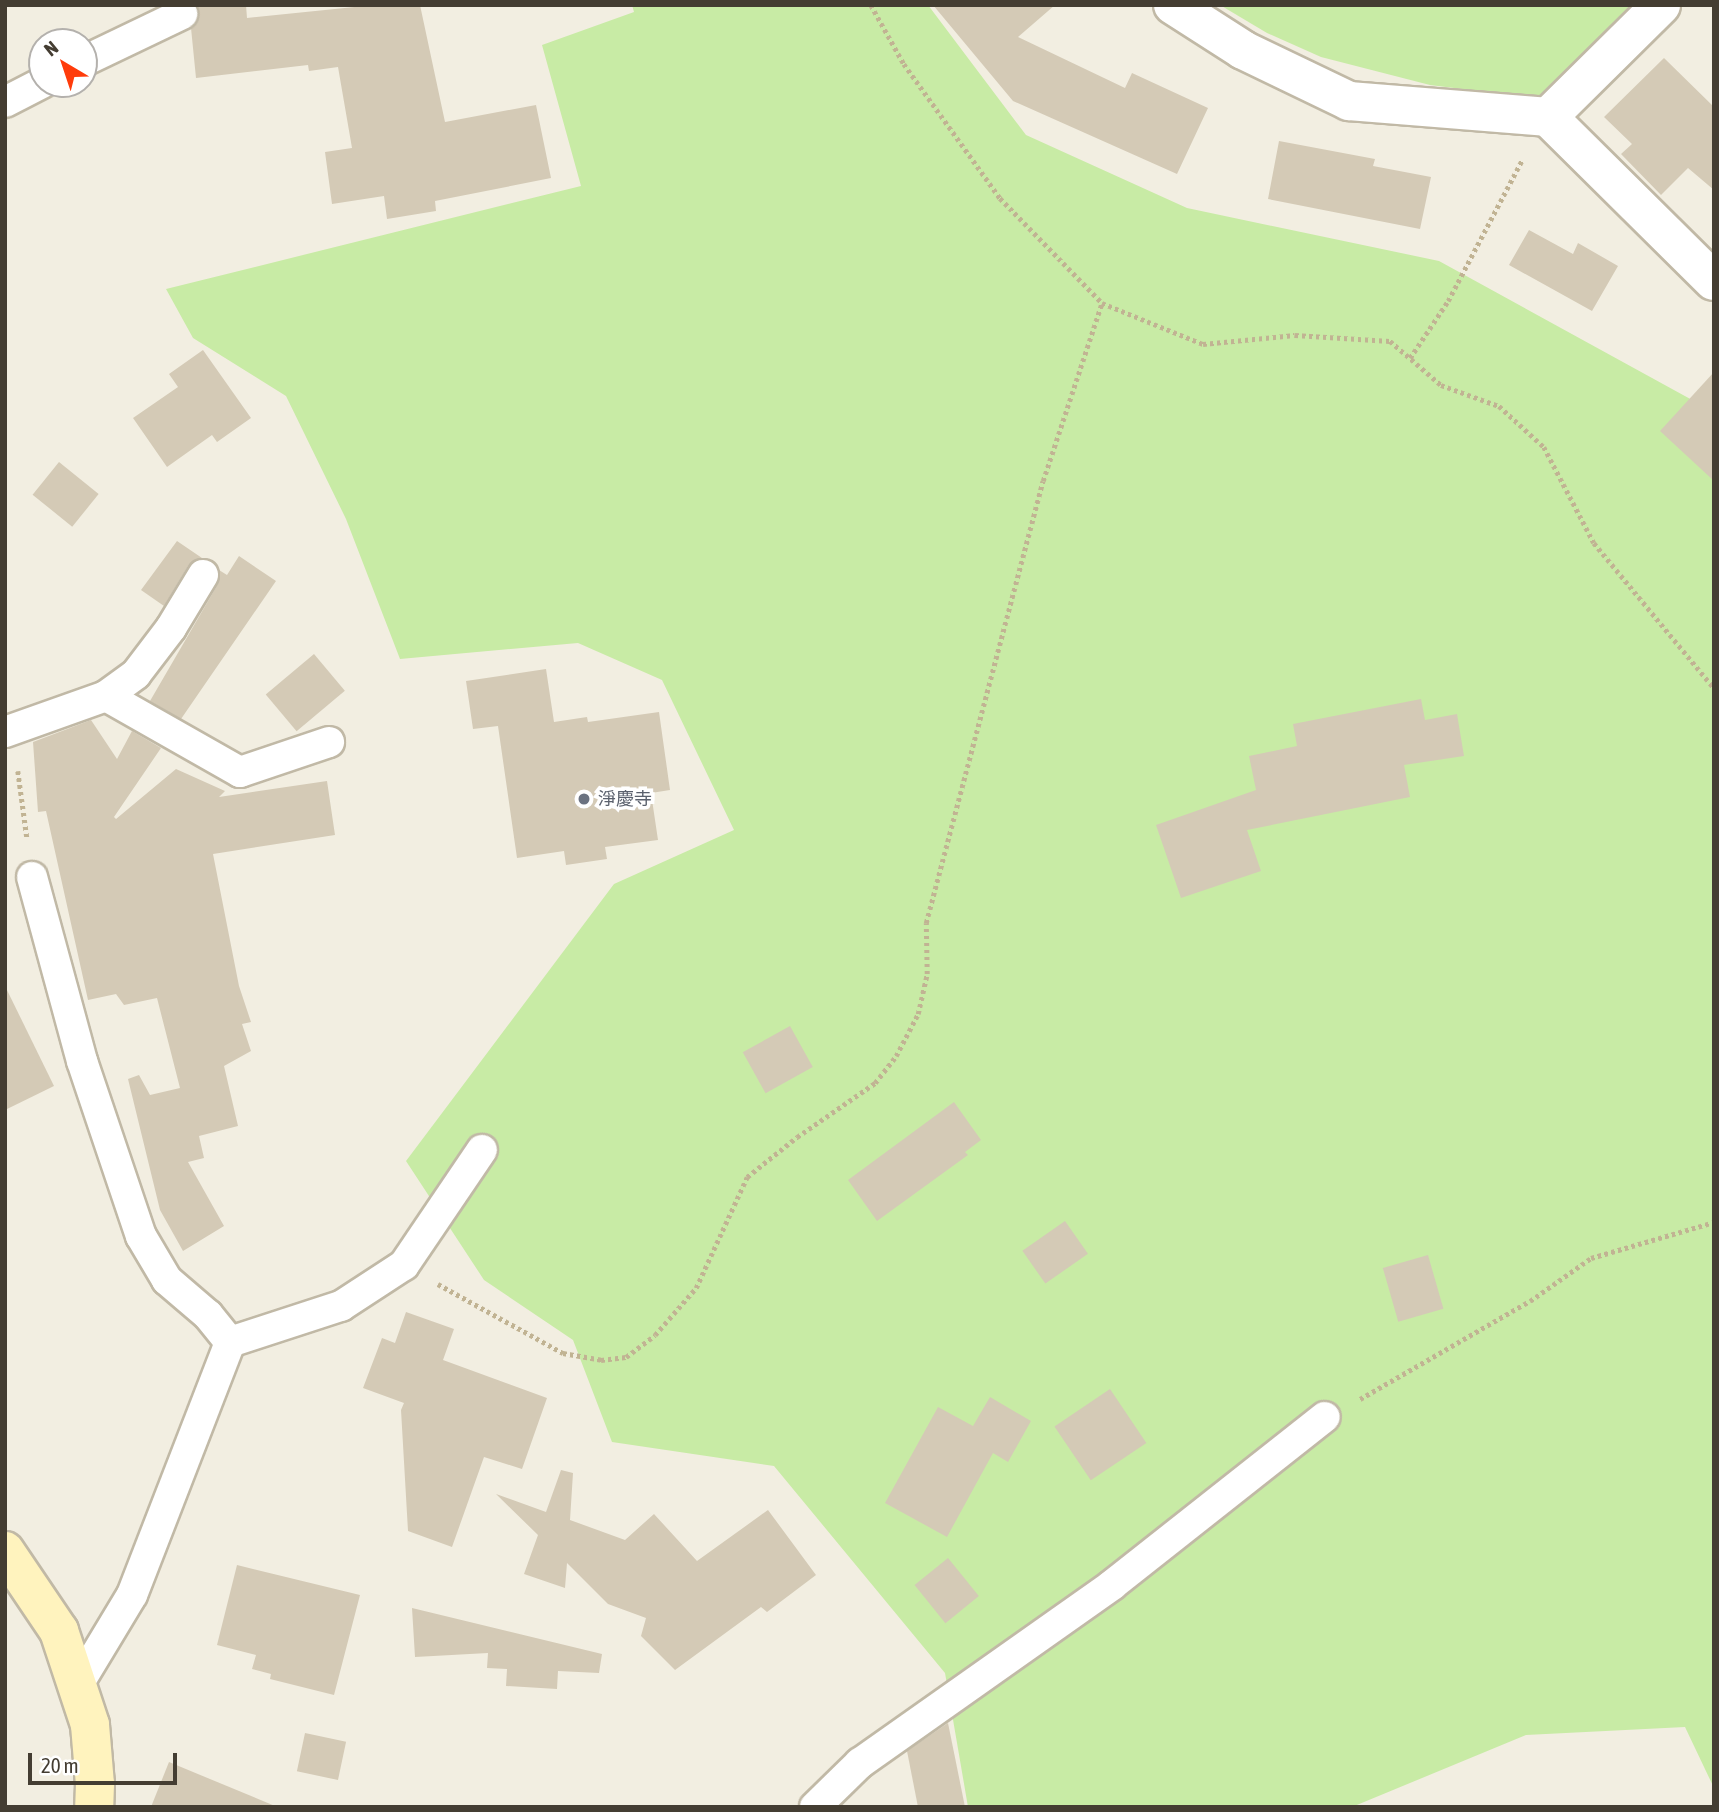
<!DOCTYPE html>
<html>
<head>
<meta charset="utf-8">
<style>
	body { margin:0 }
	#map { position:relative; width:1719px; height:1812px; overflow:hidden; background:#f2eee1; font-family:"Asap Condensed","Noto Sans JP",sans-serif }
	div>[style] { position:absolute }
	.green>* { inset:0; background:#c8eba5 }
	.building>* { inset:0; background:#d4cab6; transform-origin:0 0 }
	.path>* { height:4.5px; margin-top:-2.25px; transform-origin:0; background:repeating-linear-gradient(90deg,#c1b393 0 3.5px,transparent 0 7px) }
	.roads { filter:drop-shadow(2px 0 #c1b9a6) drop-shadow(-2px 0 #c1b9a6) drop-shadow(0 2px #c1b9a6) drop-shadow(0 -2px #c1b9a6) }
	.lane>* { height:30px; margin:-15px; padding:0 15px; transform-origin:15px; border-radius:15px; background:#fff }
	.street>* { height:38px; margin:-19px; padding:0 19px; transform-origin:19px; border-radius:19px; background:#fff }
	.secondary>* { height:38px; margin:-19px; padding:0 19px; transform-origin:19px; border-radius:19px; background:#fff3be }
	.dots>* { width:19px; height:19px; translate:-50% -50%; box-sizing:border-box; border:4px solid #fff; border-radius:50% }
	span { translate:-50% -50%; white-space:nowrap; text-align:center; line-height:1.15; -webkit-text-stroke:7px #fff; paint-order:stroke }
	.worship-label { font-size:18px; color:#5b616d }
	.left { translate:0 -50%; text-align:left }
	.frame { position:absolute; inset:0; border:7px solid #443d32; pointer-events:none }
	.north { position:absolute; left:28px; top:28px; width:70px; height:70px; box-sizing:border-box; background:#fff; border:2px solid #b4b1ad; border-radius:50%; rotate:321deg; font-size:19px; font-weight:700; line-height:28px; text-align:center; color:#443d32 }
	.north::after { content:''; display:block; margin:auto; width:24px; height:32px; background:#ff3c0b; clip-path:polygon(50% 0,100% 100%,50% 72%,0 100%) }
	.scale { position:absolute; left:28px; top:1753px; width:149px; height:32px; box-sizing:border-box; border:4px solid #443d32; border-top:0; padding-left:9px; font-size:21px; line-height:24px; white-space:nowrap; color:#443d32; -webkit-text-stroke:5px #fff; paint-order:stroke }
</style>
</head>
<body>
<div id="map">
	<div class="green">
		<div style="clip-path:polygon(632px 5px,928px 5px,1026px 135px,1187px 208px,1439px 261px,1714px 412px,1714px 1788px,1685px 1727px,1526px 1735px,1352px 1807px,968px 1807px,945px 1673px,774px 1466px,612px 1442px,573px 1340px,484px 1280px,406px 1161px,614px 884px,734px 830px,662px 680px,578px 643px,400px 659px,346px 519px,286px 396px,193px 338px,166px 289px,581px 186px,542px 45px,634px 12px)"></div>
		<div style="clip-path:polygon(1220px 5px,1635px 5px,1542px 99px,1430px 85px,1321px 57px,1267px 33px)"></div>
	</div>
	<div class="building">
		<div style="clip-path:polygon(197px 5px,246px 5px,247px 18px,374px 5px,420px 5px,445px 122px,536px 105px,551px 178px,435px 201px,436px 211px,387px 219px,384px 196px,332px 204px,325px 152px,352px 148px,338px 67px,309px 71px,308px 65px,196px 78px,191px 28px,199px 16px)"></div>
		<div style="clip-path:polygon(933px 5px,1055px 5px,1018px 37px,1125px 88px,1132px 73px,1208px 108px,1177px 174px,1013px 101px)"></div>
		<div style="clip-path:polygon(1664px 58px,1714px 107px,1714px 190px,1688px 168px,1661px 195px,1621px 154px,1632px 144px,1604px 117px)"></div>
		<div style="clip-path:polygon(1279px 141px,1375px 159px,1373px 166px,1431px 177px,1420px 229px,1268px 199px)"></div>
		<div style="clip-path:polygon(1529px 230px,1573px 254px,1578px 243px,1618px 266px,1592px 311px,1509px 265px)"></div>
		<div style="clip-path:polygon(203px 350px,251px 418px,217px 442px,212px 435px,167px 467px,133px 418px,178px 387px,169px 374px)"></div>
		<div style="clip-path:polygon(1714px 372px,1714px 481px,1660px 431px)"></div>
		<div style="left:59px;top:462px;width:51px;height:42px;rotate:39deg"></div>
		<div style="clip-path:polygon(177px 541px,202px 558px,188px 566px,164px 606px,141px 590px)"></div>
		<div style="clip-path:polygon(239px 556px,276px 581px,181px 719px,150px 701px,218px 584px,219px 570px,227px 575px)"></div>
		<div style="left:314px;top:654px;width:48px;height:63px;rotate:50deg"></div>
		<div style="clip-path:polygon(546px 669px,554px 722px,587px 717px,588px 722px,659px 712px,670px 790px,651px 793px,658px 840px,605px 847px,607px 859px,566px 865px,564px 851px,517px 858px,498px 726px,473px 729px,466px 681px)"></div>
		<div style="clip-path:polygon(1421px 699px,1425px 720px,1457px 714px,1464px 756px,1404px 765px,1410px 797px,1247px 830px,1261px 871px,1181px 898px,1156px 825px,1256px 790px,1249px 756px,1297px 746px,1293px 724px)"></div>
		<div style="clip-path:polygon(91px 720px,117px 759px,132px 731px,161px 748px,114px 817px,116px 819px,176px 769px,225px 791px,219px 797px,327px 781px,335px 835px,213px 854px,239px 986px,251px 1022px,242px 1024px,251px 1051px,224px 1066px,238px 1126px,199px 1136px,204px 1158px,188px 1162px,224px 1226px,183px 1251px,160px 1210px,128px 1079px,139px 1075px,150px 1095px,180px 1088px,157px 998px,124px 1005px,116px 994px,88px 1000px,46px 811px,38px 812px,33px 742px)"></div>
		<div style="clip-path:polygon(5px 986px,54px 1086px,5px 1110px)"></div>
		<div style="left:790px;top:1026px;width:47px;height:54px;rotate:61deg"></div>
		<div style="clip-path:polygon(954px 1102px,981px 1140px,965px 1152px,968px 1155px,877px 1221px,848px 1180px)"></div>
		<div style="left:1065px;top:1221px;width:40px;height:52px;rotate:55deg"></div>
		<div style="left:1428px;top:1255px;width:56px;height:47px;rotate:74deg"></div>
		<div style="clip-path:polygon(406px 1312px,454px 1329px,443px 1360px,547px 1398px,522px 1469px,484px 1457px,452px 1547px,408px 1531px,401px 1410px,404px 1403px,363px 1388px,382px 1338px,395px 1343px)"></div>
		<div style="left:1110px;top:1389px;width:65px;height:67px;rotate:56deg"></div>
		<div style="clip-path:polygon(990px 1397px,1031px 1421px,1008px 1462px,993px 1453px,947px 1537px,885px 1503px,938px 1407px,973px 1426px)"></div>
		<div style="clip-path:polygon(561px 1470px,573px 1473px,570px 1520px,625px 1540px,654px 1514px,697px 1561px,768px 1510px,816px 1575px,767px 1612px,761px 1607px,675px 1670px,641px 1636px,646px 1618px,608px 1604px,567px 1563px,565px 1588px,524px 1574px,538px 1535px,496px 1494px,546px 1512px)"></div>
		<div style="left:948px;top:1558px;width:49px;height:43px;rotate:51deg"></div>
		<div style="clip-path:polygon(237px 1565px,360px 1595px,334px 1695px,270px 1679px,271px 1674px,252px 1669px,256px 1655px,217px 1645px)"></div>
		<div style="clip-path:polygon(412px 1608px,602px 1654px,599px 1673px,558px 1671px,557px 1689px,506px 1686px,507px 1669px,487px 1668px,488px 1653px,415px 1657px)"></div>
		<div style="clip-path:polygon(948px 1723px,965px 1807px,918px 1807px,907px 1751px)"></div>
		<div style="left:305px;top:1733px;width:42px;height:39px;rotate:12deg"></div>
		<div style="clip-path:polygon(169px 1762px,275px 1806px,275px 1807px,151px 1807px)"></div>
	</div>
	<div class="path">
		<div style="left:871px;top:5px;width:68px;rotate:60.8deg"></div>
		<div style="left:904px;top:64px;width:165px;rotate:54.4deg"></div>
		<div style="left:1000px;top:198px;width:146px;rotate:45.8deg"></div>
		<div style="left:1102px;top:303px;width:109px;rotate:22.1deg"></div>
		<div style="left:1203px;top:344px;width:92px;rotate:-5.6deg"></div>
		<div style="left:1295px;top:335px;width:95px;rotate:3.6deg"></div>
		<div style="left:1390px;top:341px;width:67px;rotate:40.8deg"></div>
		<div style="left:1441px;top:385px;width:62px;rotate:19.9deg"></div>
		<div style="left:1499px;top:406px;width:61px;rotate:42.3deg"></div>
		<div style="left:1544px;top:447px;width:108px;rotate:62.5deg"></div>
		<div style="left:1594px;top:543px;width:188px;rotate:50.4deg"></div>
		<div style="left:1410px;top:358px;width:69px;rotate:-56.3deg"></div>
		<div style="left:1448px;top:301px;width:159px;rotate:-62.3deg"></div>
		<div style="left:18px;top:771px;width:68px;rotate:82.3deg"></div>
		<div style="left:438px;top:1284px;width:143px;rotate:28.9deg"></div>
		<div style="left:563px;top:1353px;width:39px;rotate:10deg"></div>
		<div style="left:601px;top:1360px;width:25px;rotate:-7deg"></div>
		<div style="left:626px;top:1357px;width:36px;rotate:-37deg"></div>
		<div style="left:655px;top:1335px;width:62px;rotate:-48.9deg"></div>
		<div style="left:696px;top:1288px;width:122px;rotate:-65.3deg"></div>
		<div style="left:747px;top:1177px;width:64px;rotate:-38.7deg"></div>
		<div style="left:797px;top:1137px;width:95px;rotate:-34.7deg"></div>
		<div style="left:875px;top:1083px;width:34px;rotate:-52deg"></div>
		<div style="left:896px;top:1056px;width:47px;rotate:-62.4deg"></div>
		<div style="left:918px;top:1014px;width:41px;rotate:-77.3deg"></div>
		<div style="left:927px;top:974px;width:51px;rotate:-91.1deg"></div>
		<div style="left:926px;top:923px;width:457px;rotate:-75.2deg"></div>
		<div style="left:1043px;top:481px;width:188px;rotate:-71.7deg"></div>
		<div style="left:1360px;top:1399px;width:196px;rotate:-30deg"></div>
		<div style="left:1530px;top:1301px;width:75px;rotate:-35.2deg"></div>
		<div style="left:1591px;top:1258px;width:128px;rotate:-16.3deg"></div>
	</div>
	<div class="roads">
		<div class="lane">
			<div style="left:84px;top:61px;width:109px;rotate:-25.6deg"></div>
			<div style="left:5px;top:102px;width:42px;rotate:-27.2deg"></div>
			<div style="left:106px;top:696px;width:154px;rotate:29.6deg"></div>
			<div style="left:240px;top:772px;width:94px;rotate:-18.6deg"></div>
			<div style="left:5px;top:732px;width:107px;rotate:-19.6deg"></div>
			<div style="left:106px;top:696px;width:37px;rotate:-36deg"></div>
			<div style="left:136px;top:674px;width:58px;rotate:-52.7deg"></div>
			<div style="left:171px;top:628px;width:62px;rotate:-58.9deg"></div>
			<div style="left:32px;top:877px;width:191px;rotate:74.8deg"></div>
			<div style="left:82px;top:1061px;width:185px;rotate:71.4deg"></div>
			<div style="left:141px;top:1236px;width:51px;rotate:59.4deg"></div>
			<div style="left:167px;top:1280px;width:54px;rotate:40.5deg"></div>
			<div style="left:208px;top:1315px;width:35px;rotate:51deg"></div>
			<div style="left:77px;top:1686px;width:106px;rotate:-58.9deg"></div>
			<div style="left:132px;top:1595px;width:271px;rotate:-68.8deg"></div>
			<div style="left:230px;top:1342px;width:117px;rotate:-18deg"></div>
			<div style="left:341px;top:1306px;width:75px;rotate:-33.1deg"></div>
			<div style="left:404px;top:1265px;width:139px;rotate:-55.9deg"></div>
			<div style="left:815px;top:1807px;width:63px;rotate:-44.4deg"></div>
			<div style="left:860px;top:1763px;width:309px;rotate:-35.2deg"></div>
			<div style="left:1112px;top:1585px;width:271px;rotate:-38.3deg"></div>
		</div>
		<div class="street">
			<div style="left:1173px;top:5px;width:83px;rotate:32.7deg"></div>
			<div style="left:1243px;top:50px;width:118px;rotate:25.7deg"></div>
			<div style="left:1349px;top:101px;width:200px;rotate:4.6deg"></div>
			<div style="left:1548px;top:117px;width:233px;rotate:44.7deg"></div>
			<div style="left:1548px;top:117px;width:159px;rotate:-44.7deg"></div>
		</div>
		<div class="secondary">
			<div style="left:5px;top:1551px;width:97px;rotate:56deg"></div>
			<div style="left:59px;top:1631px;width:99px;rotate:71.7deg"></div>
			<div style="left:90px;top:1725px;width:59px;rotate:85.2deg"></div>
			<div style="left:95px;top:1784px;width:23px;rotate:92deg"></div>
		</div>
	</div>
	<div class="dots">
		<div style="left:584px;top:799px;background:#6b7280"></div>
	</div>
	<div class="worship-label">
		<span class="left" style="left:598px;top:799px">淨慶寺</span>
	</div>
	<div class="frame"></div>
	<div class="north">N</div>
	<div class="scale">20 m</div>
</div>
</body>
</html>
